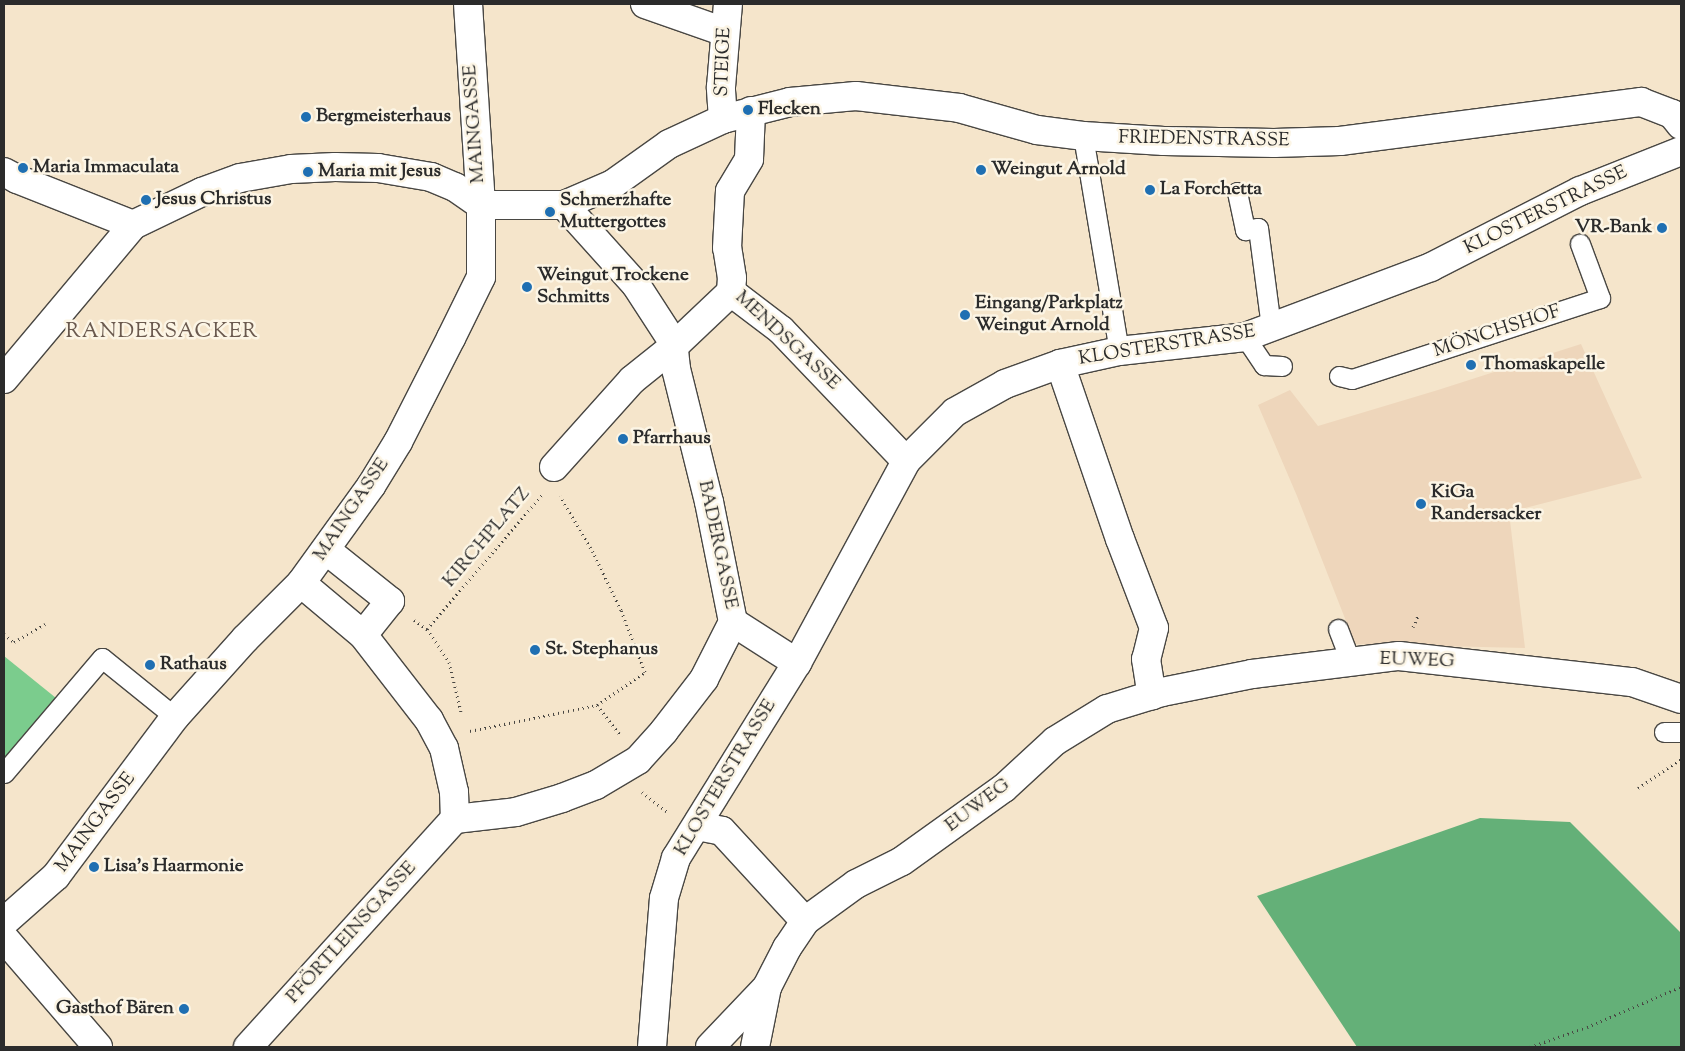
<!DOCTYPE html>
<html>
<head>
<meta charset="utf-8">
<style>
	body { margin:0 }
	#map { position:relative; width:1685px; height:1051px; overflow:hidden; background:#f5e5cb; font-family:"Sorts Mill Goudy",serif }
	div>[style] { position:absolute }
	.built>* { inset:0; background:#eed6bb }
	.green>* { inset:0; background:#7bcc8d }
	.forest>* { inset:0; background:#64b078 }
	.path>* { height:3px; margin-top:-1.5px; transform-origin:0; background:repeating-linear-gradient(90deg,#494743 0 1px,transparent 0 5px) }
	.roads { filter:drop-shadow(1px 0 #494743) drop-shadow(-1px 0 #494743) drop-shadow(0 1px #494743) drop-shadow(0 -1px #494743) }
	.lane>* { height:19px; margin:-9.5px; padding:0 9.5px; transform-origin:9.5px; border-radius:9.5px; background:#fff }
	.street>* { height:28px; margin:-14px; padding:0 14px; transform-origin:14px; border-radius:14px; background:#fff }
	.secondary>* { height:28px; margin:-14px; padding:0 14px; transform-origin:14px; border-radius:14px; background:#fff }
	.dots>* { width:14px; height:14px; translate:-50% -50%; box-sizing:border-box; border:2px solid #fcf5e5; border-radius:50% }
	span { translate:-50% -50%; white-space:nowrap; text-align:center; line-height:1.15; -webkit-text-stroke:5px #fcf5e5; paint-order:stroke }
	.street-label { font-size:19px; color:#2b2b2b }
	.poi-label { font-size:19px; color:#2b2b2b; font-weight:700 }
	.left { translate:0 -50%; text-align:left }
	.right { translate:-100% -50%; text-align:right }
	.quarter-label { font-size:21px; color:#6a594e; letter-spacing:1px }
	.frame { position:absolute; inset:0; border:5px solid #2b2b2b; pointer-events:none }
</style>
</head>
<body>
<div id="map">
	<div class="built">
		<div style="clip-path:polygon(1581px 344px,1642px 478px,1509px 512px,1525px 648px,1355px 644px,1297px 496px,1258px 405px,1290px 390px,1318px 426px,1438px 390px)"></div>
	</div>
	<div class="green">
		<div style="clip-path:polygon(4px 656px,56px 698px,4px 761px)"></div>
	</div>
	<div class="forest">
		<div style="clip-path:polygon(1480px 818px,1570px 822px,1681px 933px,1681px 1047px,1357px 1047px,1257px 896px)"></div>
	</div>
	<div class="path">
		<div style="left:414px;top:620px;width:16px;rotate:35deg"></div>
		<div style="left:427px;top:629px;width:40px;rotate:56deg"></div>
		<div style="left:449px;top:662px;width:51px;rotate:76.5deg"></div>
		<div style="left:1413px;top:627px;width:12px;rotate:-66deg"></div>
		<div style="left:427px;top:629px;width:177px;rotate:-49.4deg"></div>
		<div style="left:4px;top:634px;width:13px;rotate:39deg"></div>
		<div style="left:14px;top:642px;width:36px;rotate:-30deg"></div>
		<div style="left:597px;top:705px;width:39px;rotate:52deg"></div>
		<div style="left:470px;top:731px;width:130px;rotate:-11.6deg"></div>
		<div style="left:597px;top:705px;width:58px;rotate:-34.5deg"></div>
		<div style="left:645px;top:672px;width:66px;rotate:-111.2deg"></div>
		<div style="left:621px;top:610px;width:64px;rotate:-115.8deg"></div>
		<div style="left:593px;top:552px;width:65px;rotate:-120.5deg"></div>
		<div style="left:1638px;top:788px;width:52px;rotate:-34deg"></div>
		<div style="left:642px;top:792px;width:33px;rotate:38deg"></div>
		<div style="left:1530px;top:1047px;width:60px;rotate:-19.3deg"></div>
		<div style="left:1587px;top:1027px;width:102px;rotate:-23.1deg"></div>
	</div>
	<div class="roads">
		<div class="lane">
			<div style="left:1083px;top:136px;width:218px;rotate:80.5deg"></div>
			<div style="left:1237px;top:192px;width:39px;rotate:78deg"></div>
			<div style="left:1245px;top:230px;width:13px;rotate:-9deg"></div>
			<div style="left:1258px;top:228px;width:100px;rotate:82.5deg"></div>
			<div style="left:1245px;top:337px;width:34px;rotate:56deg"></div>
			<div style="left:1264px;top:365px;width:18px;rotate:3deg"></div>
			<div style="left:1339px;top:376px;width:13px;rotate:13deg"></div>
			<div style="left:1352px;top:379px;width:261px;rotate:-18.1deg"></div>
			<div style="left:1600px;top:298px;width:58px;rotate:-110.3deg"></div>
			<div style="left:1338px;top:629px;width:34px;rotate:69deg"></div>
			<div style="left:1664px;top:732px;width:17px"></div>
			<div style="left:4px;top:773px;width:151px;rotate:-49.6deg"></div>
			<div style="left:102px;top:658px;width:94px;rotate:38.9deg"></div>
		</div>
		<div class="street">
			<div style="left:645px;top:4px;width:78px;rotate:19.4deg"></div>
			<div style="left:719px;top:30px;width:7px;rotate:45deg"></div>
			<div style="left:723px;top:119px;width:32px;rotate:-94deg"></div>
			<div style="left:721px;top:87px;width:83px;rotate:-85.2deg"></div>
			<div style="left:4px;top:172px;width:15px;rotate:28deg"></div>
			<div style="left:17px;top:179px;width:125px;rotate:21.6deg"></div>
			<div style="left:481px;top:205px;width:83px"></div>
			<div style="left:564px;top:205px;width:53px;rotate:-23.2deg"></div>
			<div style="left:613px;top:184px;width:69px;rotate:-35.5deg"></div>
			<div style="left:669px;top:144px;width:60px;rotate:-24.8deg"></div>
			<div style="left:723px;top:119px;width:69px;rotate:-14.2deg"></div>
			<div style="left:790px;top:102px;width:66px;rotate:-5.2deg"></div>
			<div style="left:856px;top:96px;width:104px;rotate:6.6deg"></div>
			<div style="left:959px;top:108px;width:81px;rotate:15.8deg"></div>
			<div style="left:1037px;top:130px;width:46px;rotate:7.4deg"></div>
			<div style="left:1083px;top:136px;width:81px;rotate:3.5deg"></div>
			<div style="left:1164px;top:141px;width:110px;rotate:1deg"></div>
			<div style="left:1274px;top:143px;width:66px;rotate:-1.7deg"></div>
			<div style="left:1340px;top:141px;width:304px;rotate:-7.4deg"></div>
			<div style="left:1641px;top:102px;width:33px;rotate:21deg"></div>
			<div style="left:1672px;top:114px;width:14px;rotate:51deg"></div>
			<div style="left:731px;top:292px;width:63px;rotate:37.2deg"></div>
			<div style="left:781px;top:330px;width:181px;rotate:46.3deg"></div>
			<div style="left:731px;top:292px;width:14px;rotate:-86deg"></div>
			<div style="left:732px;top:278px;width:30px;rotate:-99deg"></div>
			<div style="left:727px;top:248px;width:57px;rotate:-87deg"></div>
			<div style="left:730px;top:191px;width:37px;rotate:-59deg"></div>
			<div style="left:749px;top:159px;width:48px;rotate:-87.6deg"></div>
			<div style="left:1060px;top:364px;width:185px;rotate:71.1deg"></div>
			<div style="left:1120px;top:539px;width:95px;rotate:69.1deg"></div>
			<div style="left:1154px;top:628px;width:32px;rotate:104deg"></div>
			<div style="left:1146px;top:659px;width:37px;rotate:81deg"></div>
			<div style="left:4px;top:379px;width:201px;rotate:-50deg"></div>
			<div style="left:133px;top:225px;width:76px;rotate:-25.6deg"></div>
			<div style="left:202px;top:192px;width:40px;rotate:-20.2deg"></div>
			<div style="left:240px;top:178px;width:52px;rotate:-10deg"></div>
			<div style="left:291px;top:169px;width:44px;rotate:-2.6deg"></div>
			<div style="left:335px;top:167px;width:43px;rotate:1.3deg"></div>
			<div style="left:378px;top:168px;width:54px;rotate:9.6deg"></div>
			<div style="left:431px;top:177px;width:26px;rotate:23deg"></div>
			<div style="left:455px;top:187px;width:32px;rotate:35deg"></div>
			<div style="left:554px;top:467px;width:117px;rotate:-48.1deg"></div>
			<div style="left:632px;top:380px;width:53px;rotate:-38.8deg"></div>
			<div style="left:673px;top:347px;width:80px;rotate:-43.5deg"></div>
			<div style="left:326px;top:550px;width:82px;rotate:38.6deg"></div>
			<div style="left:390px;top:601px;width:43px;rotate:128.5deg"></div>
			<div style="left:301px;top:583px;width:81px;rotate:40deg"></div>
			<div style="left:363px;top:635px;width:108px;rotate:52.2deg"></div>
			<div style="left:429px;top:720px;width:32px;rotate:62deg"></div>
			<div style="left:444px;top:748px;width:45px;rotate:77.2deg"></div>
			<div style="left:454px;top:792px;width:27px;rotate:88deg"></div>
			<div style="left:733px;top:622px;width:76px;rotate:32.6deg"></div>
			<div style="left:455px;top:819px;width:61px;rotate:-6.5deg"></div>
			<div style="left:516px;top:812px;width:48px;rotate:-16.9deg"></div>
			<div style="left:562px;top:798px;width:36px;rotate:-21deg"></div>
			<div style="left:596px;top:785px;width:49px;rotate:-30.8deg"></div>
			<div style="left:638px;top:760px;width:39px;rotate:-48deg"></div>
			<div style="left:664px;top:731px;width:66px;rotate:-52.4deg"></div>
			<div style="left:704px;top:679px;width:64px;rotate:-63deg"></div>
			<div style="left:733px;top:622px;width:122px;rotate:-101.3deg"></div>
			<div style="left:709px;top:502px;width:137px;rotate:-103.9deg"></div>
			<div style="left:676px;top:369px;width:27px;rotate:-96deg"></div>
			<div style="left:673px;top:342px;width:68px;rotate:-123deg"></div>
			<div style="left:636px;top:285px;width:108px;rotate:-132deg"></div>
			<div style="left:697px;top:826px;width:25px;rotate:11deg"></div>
			<div style="left:722px;top:831px;width:122px;rotate:47.3deg"></div>
			<div style="left:4px;top:922px;width:69px;rotate:-41.5deg"></div>
			<div style="left:56px;top:876px;width:199px;rotate:-53.2deg"></div>
			<div style="left:175px;top:717px;width:105px;rotate:-48.1deg"></div>
			<div style="left:245px;top:639px;width:79px;rotate:-45deg"></div>
			<div style="left:301px;top:583px;width:120px;rotate:-54.2deg"></div>
			<div style="left:371px;top:486px;width:52px;rotate:-58.5deg"></div>
			<div style="left:398px;top:442px;width:117px;rotate:-63deg"></div>
			<div style="left:451px;top:338px;width:68px;rotate:-63.8deg"></div>
			<div style="left:481px;top:277px;width:72px;rotate:-90deg"></div>
			<div style="left:481px;top:205px;width:201px;rotate:-93.7deg"></div>
			<div style="left:248px;top:1047px;width:308px;rotate:-47.8deg"></div>
			<div style="left:710px;top:1047px;width:83px;rotate:-46.5deg"></div>
			<div style="left:755px;top:1047px;width:61px;rotate:-78.7deg"></div>
			<div style="left:767px;top:987px;width:44px;rotate:-62.9deg"></div>
			<div style="left:787px;top:948px;width:32px;rotate:-56deg"></div>
			<div style="left:805px;top:921px;width:63px;rotate:-36deg"></div>
			<div style="left:856px;top:884px;width:51px;rotate:-26.6deg"></div>
			<div style="left:902px;top:861px;width:125px;rotate:-35.6deg"></div>
			<div style="left:1004px;top:788px;width:69px;rotate:-42.7deg"></div>
			<div style="left:1055px;top:741px;width:61px;rotate:-31.6deg"></div>
			<div style="left:1107px;top:709px;width:58px;rotate:-17.2deg"></div>
			<div style="left:1162px;top:692px;width:92px;rotate:-11.3deg"></div>
			<div style="left:1252px;top:674px;width:148px;rotate:-7deg"></div>
			<div style="left:1399px;top:656px;width:234px;rotate:6.4deg"></div>
			<div style="left:1632px;top:682px;width:52px;rotate:19.1deg"></div>
		</div>
		<div class="secondary">
			<div style="left:4px;top:938px;width:144px;rotate:49.2deg"></div>
			<div style="left:652px;top:1047px;width:149px;rotate:-85.4deg"></div>
			<div style="left:664px;top:898px;width:42px;rotate:-73.3deg"></div>
			<div style="left:676px;top:858px;width:229px;rotate:-58.2deg"></div>
			<div style="left:797px;top:663px;width:230px;rotate:-61.6deg"></div>
			<div style="left:906px;top:461px;width:69px;rotate:-45deg"></div>
			<div style="left:955px;top:412px;width:57px;rotate:-29.2deg"></div>
			<div style="left:1005px;top:384px;width:59px;rotate:-20deg"></div>
			<div style="left:1060px;top:364px;width:60px;rotate:-12.4deg"></div>
			<div style="left:1119px;top:351px;width:127px;rotate:-6.3deg"></div>
			<div style="left:1245px;top:337px;width:199px;rotate:-20.6deg"></div>
			<div style="left:1431px;top:267px;width:167px;rotate:-27deg"></div>
			<div style="left:1580px;top:191px;width:109px;rotate:-21.6deg"></div>
		</div>
	</div>
	<div class="dots">
		<div style="left:748px;top:110px;background:#1f6fb2"></div>
		<div style="left:306px;top:117px;background:#1f6fb2"></div>
		<div style="left:23px;top:168px;background:#1f6fb2"></div>
		<div style="left:981px;top:170px;background:#1f6fb2"></div>
		<div style="left:308px;top:172px;background:#1f6fb2"></div>
		<div style="left:1150px;top:190px;background:#1f6fb2"></div>
		<div style="left:146px;top:200px;background:#1f6fb2"></div>
		<div style="left:550px;top:212px;background:#1f6fb2"></div>
		<div style="left:1662px;top:228px;background:#1f6fb2"></div>
		<div style="left:527px;top:287px;background:#1f6fb2"></div>
		<div style="left:965px;top:315px;background:#1f6fb2"></div>
		<div style="left:1471px;top:365px;background:#1f6fb2"></div>
		<div style="left:623px;top:439px;background:#1f6fb2"></div>
		<div style="left:1421px;top:504px;background:#1f6fb2"></div>
		<div style="left:535px;top:650px;background:#1f6fb2"></div>
		<div style="left:150px;top:665px;background:#1f6fb2"></div>
		<div style="left:94px;top:867px;background:#1f6fb2"></div>
		<div style="left:184px;top:1009px;background:#1f6fb2"></div>
	</div>
	<div class="street-label">
		<span style="left:724px;top:62px;rotate:-88deg">STEIGE</span>
		<span style="left:475px;top:124px;rotate:-94deg">MAINGASSE</span>
		<span style="left:1204px;top:140px;rotate:1deg">FRIEDENSTRASSE</span>
		<span style="left:1546px;top:211px;rotate:-26deg">KLOSTERSTRASSE</span>
		<span style="left:1497px;top:332px;rotate:-18deg">MÖNCHSHOF</span>
		<span style="left:787px;top:341px;rotate:43deg">MENDSGASSE</span>
		<span style="left:1167px;top:346px;rotate:-9deg">KLOSTERSTRASSE</span>
		<span style="left:352px;top:510px;rotate:-56deg">MAINGASSE</span>
		<span style="left:487px;top:538px;rotate:-50deg">KIRCHPLATZ</span>
		<span style="left:717px;top:545px;rotate:78deg">BADERGASSE</span>
		<span style="left:1417px;top:661px;rotate:2deg">EUWEG</span>
		<span style="left:726px;top:778px;rotate:-59deg">KLOSTERSTRASSE</span>
		<span style="left:978px;top:806px;rotate:-37deg">EUWEG</span>
		<span style="left:96px;top:823px;rotate:-53deg">MAINGASSE</span>
		<span style="left:352px;top:933px;rotate:-48deg">PFÖRTLEINSGASSE</span>
	</div>
	<div class="poi-label">
		<span class="left" style="left:758px;top:110px">Flecken</span>
		<span class="left" style="left:316px;top:117px">Bergmeisterhaus</span>
		<span class="left" style="left:33px;top:168px">Maria Immaculata</span>
		<span class="left" style="left:991px;top:170px">Weingut Arnold</span>
		<span class="left" style="left:318px;top:172px">Maria mit Jesus</span>
		<span class="left" style="left:1160px;top:190px">La Forchetta</span>
		<span class="left" style="left:156px;top:200px">Jesus Christus</span>
		<span class="left" style="left:560px;top:212px">Schmerzhafte<br>Muttergottes</span>
		<span class="right" style="left:1652px;top:228px">VR-Bank</span>
		<span class="left" style="left:537px;top:287px">Weingut Trockene<br>Schmitts</span>
		<span class="left" style="left:975px;top:315px">Eingang/Parkplatz<br>Weingut Arnold</span>
		<span class="left" style="left:1481px;top:365px">Thomaskapelle</span>
		<span class="left" style="left:633px;top:439px">Pfarrhaus</span>
		<span class="left" style="left:1431px;top:504px">KiGa<br>Randersacker</span>
		<span class="left" style="left:545px;top:650px">St. Stephanus</span>
		<span class="left" style="left:160px;top:665px">Rathaus</span>
		<span class="left" style="left:104px;top:867px">Lisa's Haarmonie</span>
		<span class="right" style="left:174px;top:1009px">Gasthof Bären</span>
	</div>
	<div class="quarter-label">
		<span style="left:162px;top:332px">RANDERSACKER</span>
	</div>
	<div class="frame"></div>
</div>
</body>
</html>
